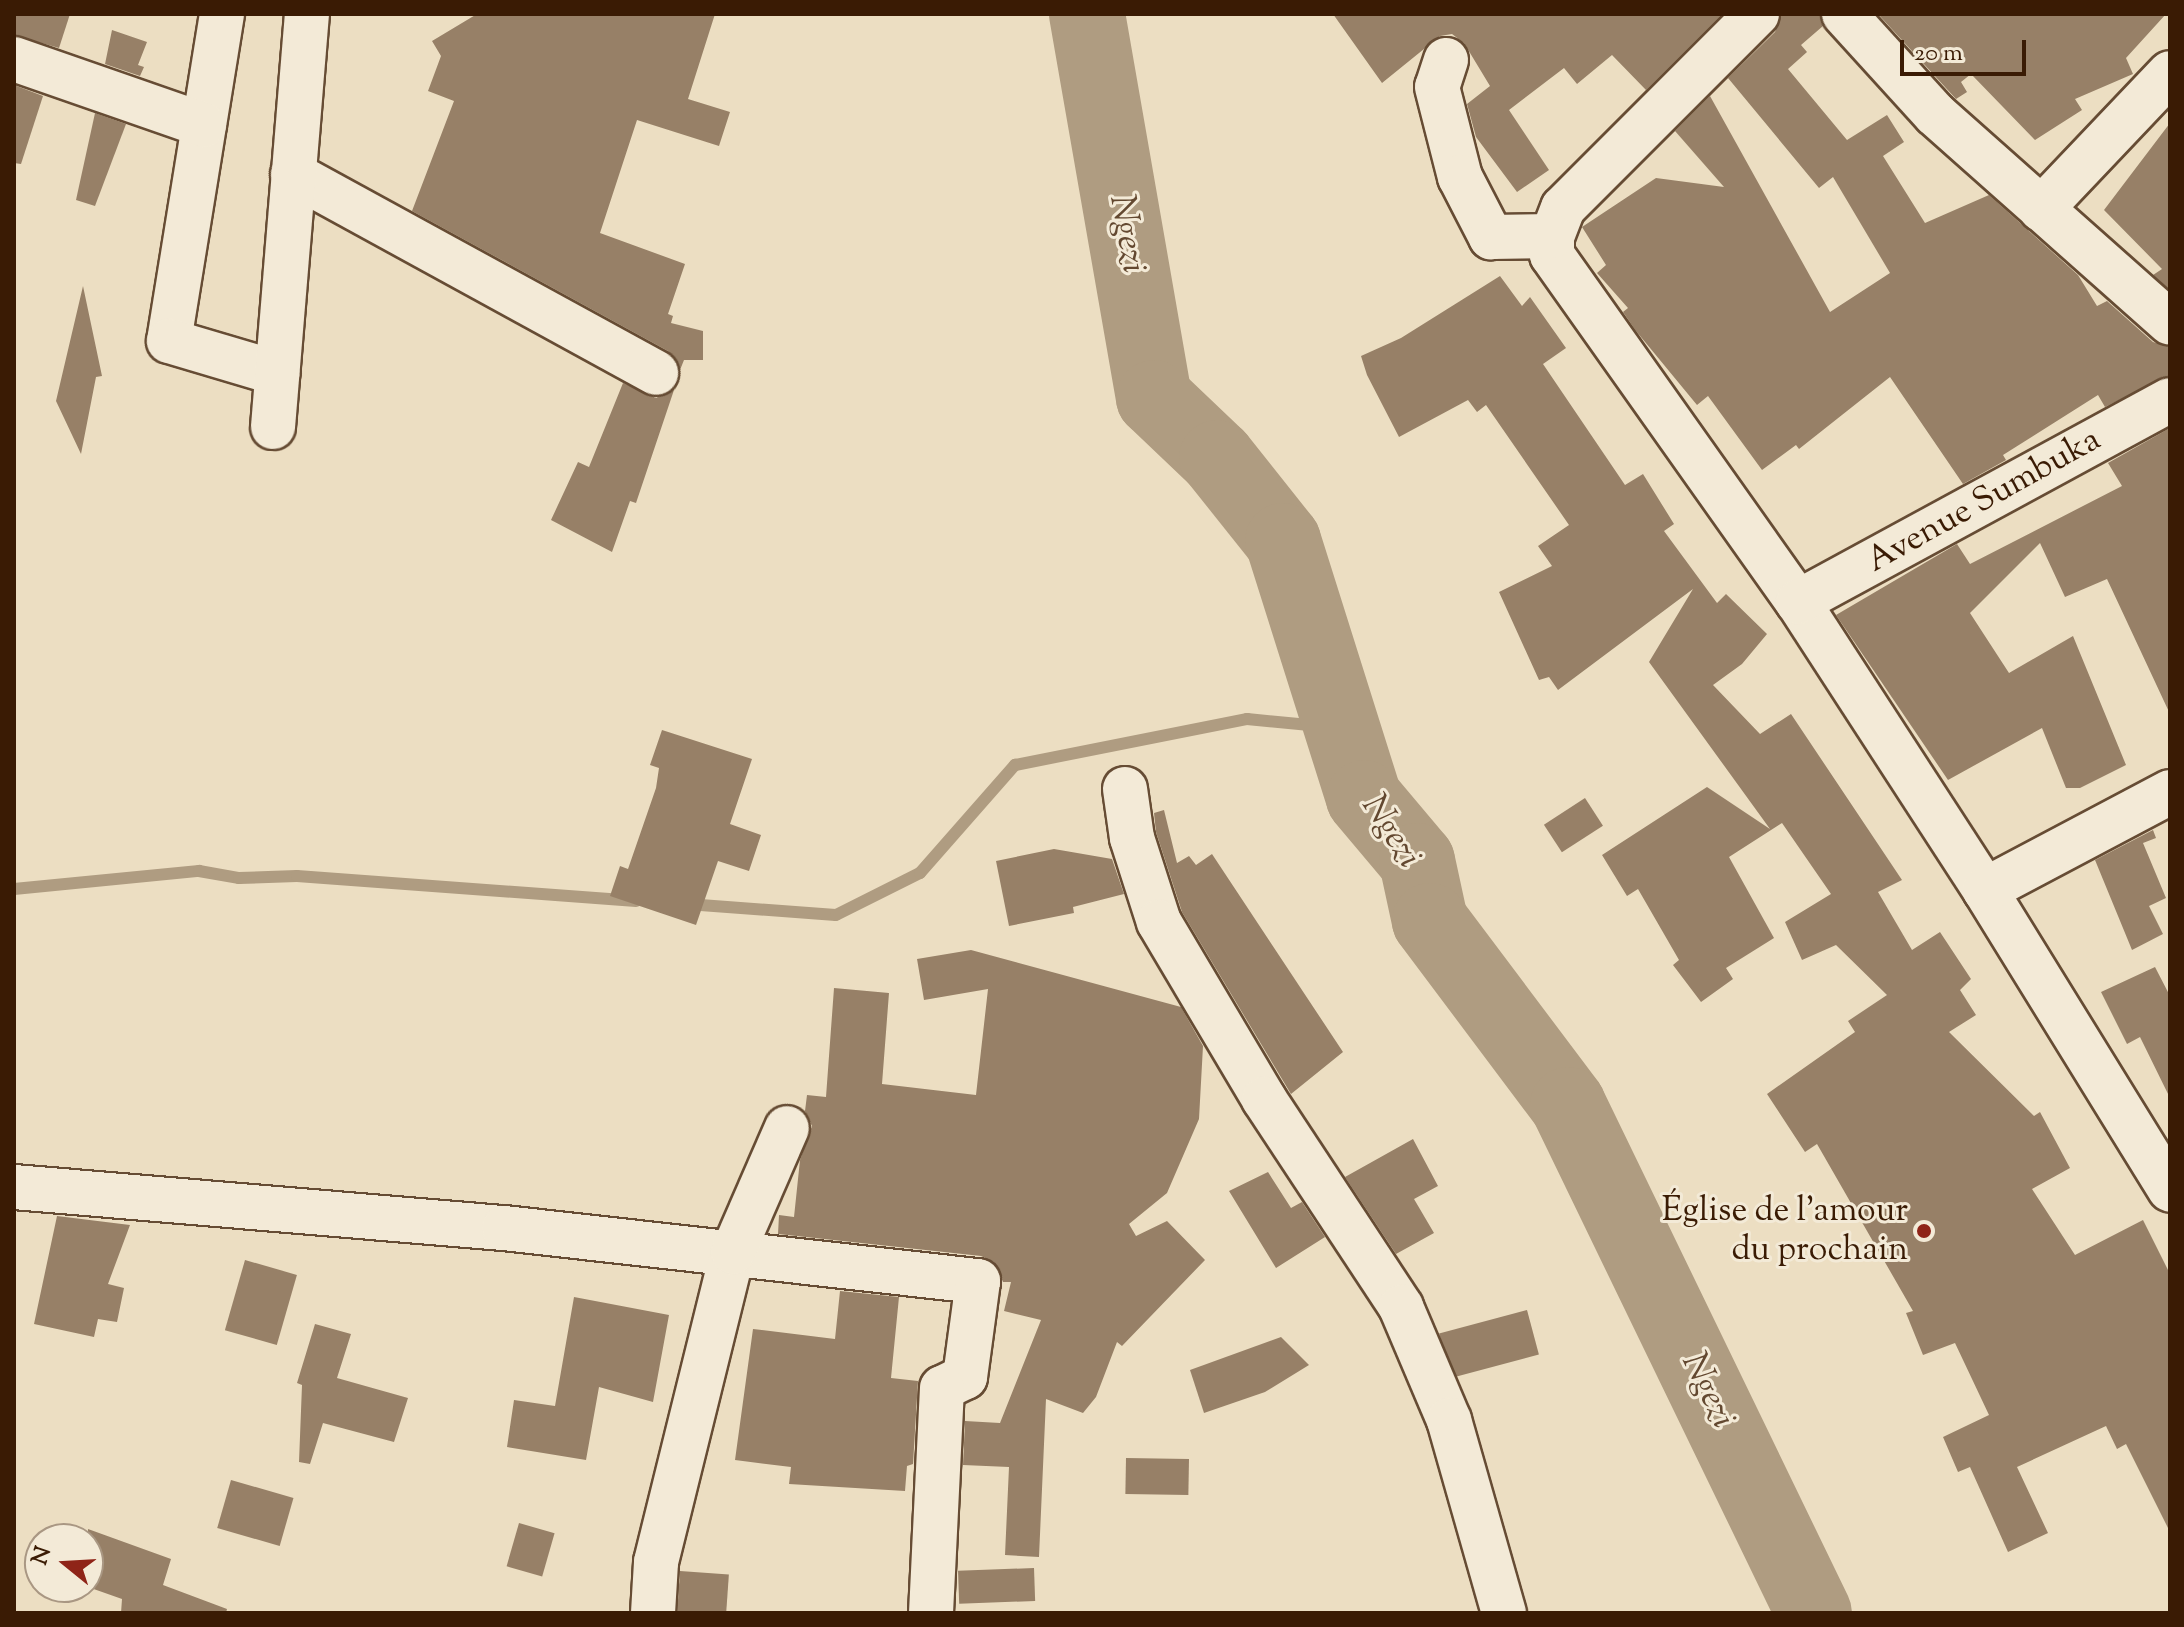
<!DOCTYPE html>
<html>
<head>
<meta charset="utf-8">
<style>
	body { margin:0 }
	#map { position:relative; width:2184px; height:1627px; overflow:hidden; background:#ecdec2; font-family:"Sorts Mill Goudy",serif }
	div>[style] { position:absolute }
	.stream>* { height:12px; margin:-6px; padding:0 6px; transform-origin:6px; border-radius:6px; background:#af9c81 }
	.river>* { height:76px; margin:-38px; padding:0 38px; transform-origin:38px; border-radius:38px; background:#af9c81 }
	.building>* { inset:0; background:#978067; transform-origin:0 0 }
	.roads { filter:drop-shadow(2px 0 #664c34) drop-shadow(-2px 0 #664c34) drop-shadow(0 2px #664c34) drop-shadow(0 -2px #664c34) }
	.minor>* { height:44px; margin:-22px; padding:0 22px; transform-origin:22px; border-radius:22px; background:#f3ead7 }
	.dots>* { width:22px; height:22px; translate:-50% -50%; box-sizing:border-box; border:4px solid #f3ead7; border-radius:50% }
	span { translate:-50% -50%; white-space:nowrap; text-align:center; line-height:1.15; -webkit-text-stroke:6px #f3ead7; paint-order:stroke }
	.street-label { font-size:34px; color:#3a1b04 }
	.poi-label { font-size:34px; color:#3a1b04 }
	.right { translate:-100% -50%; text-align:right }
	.water-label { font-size:36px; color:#634830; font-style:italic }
	.frame { position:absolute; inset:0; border:16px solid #3a1b04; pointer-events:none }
	.north { position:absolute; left:24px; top:1523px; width:80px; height:80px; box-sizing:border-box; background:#f3ead7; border:2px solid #a99783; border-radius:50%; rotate:288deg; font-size:22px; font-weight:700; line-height:32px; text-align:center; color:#3a1b04 }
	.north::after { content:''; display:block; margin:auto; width:28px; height:36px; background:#8f2418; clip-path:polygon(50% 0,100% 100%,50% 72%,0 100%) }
	.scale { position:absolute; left:1900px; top:40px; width:126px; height:36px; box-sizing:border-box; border:4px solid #3a1b04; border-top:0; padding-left:10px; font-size:24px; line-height:28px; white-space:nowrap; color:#3a1b04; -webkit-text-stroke:6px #f3ead7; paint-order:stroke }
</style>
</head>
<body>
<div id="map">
	<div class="stream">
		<div style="left:14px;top:889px;width:186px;rotate:-5.6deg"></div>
		<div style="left:199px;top:871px;width:41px;rotate:9.9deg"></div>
		<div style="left:239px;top:878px;width:58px;rotate:-2deg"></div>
		<div style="left:297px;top:876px;width:340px;rotate:4.2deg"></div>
		<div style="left:687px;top:904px;width:149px;rotate:4.2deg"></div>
		<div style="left:836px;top:915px;width:94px;rotate:-26.6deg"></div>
		<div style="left:920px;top:873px;width:144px;rotate:-48.7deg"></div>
		<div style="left:1015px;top:765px;width:237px;rotate:-11.2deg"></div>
		<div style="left:1247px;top:719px;width:94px;rotate:5.5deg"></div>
	</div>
	<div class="river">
		<div style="left:1087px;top:14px;width:390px;rotate:80.1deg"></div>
		<div style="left:1154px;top:398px;width:87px;rotate:43.6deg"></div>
		<div style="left:1217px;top:458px;width:106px;rotate:51.5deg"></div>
		<div style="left:1283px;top:541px;width:269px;rotate:72.5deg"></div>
		<div style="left:1364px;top:798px;width:82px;rotate:49.9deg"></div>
		<div style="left:1417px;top:861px;width:61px;rotate:77.8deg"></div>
		<div style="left:1430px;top:921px;width:230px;rotate:53.1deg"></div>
		<div style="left:1568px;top:1105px;width:564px;rotate:64.16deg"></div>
	</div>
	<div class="building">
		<div style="clip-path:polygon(14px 14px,70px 14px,59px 48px,14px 35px)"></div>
		<div style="clip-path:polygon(477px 14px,715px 14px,688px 99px,730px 112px,719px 146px,637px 120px,600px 233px,685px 264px,668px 314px,673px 316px,671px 323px,703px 331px,703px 360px,684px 360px,680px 370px,668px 351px,412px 211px,454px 101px,428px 91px,441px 56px,432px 41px)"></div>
		<div style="clip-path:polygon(1333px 14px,1722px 14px,1646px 90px,1612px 55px,1577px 84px,1564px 68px,1509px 110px,1549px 170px,1517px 192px,1476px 137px,1467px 104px,1490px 86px,1464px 43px,1452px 34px,1440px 36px,1382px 83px)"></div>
		<div style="clip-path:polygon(1781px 14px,1820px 14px,1823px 26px,1801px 45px,1807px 52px,1788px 69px,1847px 140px,1887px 115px,1904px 142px,1883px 156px,1925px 223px,1989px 195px,2078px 275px,2097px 306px,2107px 301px,2153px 342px,2170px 347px,2170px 375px,2105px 407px,2098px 395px,2003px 455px,2006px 460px,1963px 484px,1890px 377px,1799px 449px,1796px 445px,1762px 470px,1708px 396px,1697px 405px,1636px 331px,1623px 312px,1628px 308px,1597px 273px,1606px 265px,1582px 227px,1656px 178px,1724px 187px,1675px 131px,1710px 96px,1830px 312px,1890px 273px,1833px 177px,1819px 188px,1728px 78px,1775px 32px)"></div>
		<div style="clip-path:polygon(1878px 14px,2166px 14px,2126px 58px,2133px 74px,2075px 99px,2082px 110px,2035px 140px,1971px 74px,1961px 82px,1967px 92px,1956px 99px)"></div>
		<div style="clip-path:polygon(112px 30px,147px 42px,138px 65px,144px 67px,140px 76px,105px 64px)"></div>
		<div style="clip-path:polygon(14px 85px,43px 96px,21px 164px,14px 163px)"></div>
		<div style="clip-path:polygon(95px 113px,126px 124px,95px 206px,76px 200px)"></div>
		<div style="clip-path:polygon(2170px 123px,2170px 290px,2153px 275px,2162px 269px,2104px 210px)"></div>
		<div style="clip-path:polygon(1500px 276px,1522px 306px,1530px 297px,1566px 348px,1543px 364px,1625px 485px,1643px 474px,1674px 524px,1664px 531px,1717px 603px,1726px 594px,1767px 634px,1742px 664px,1713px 685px,1760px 734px,1791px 714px,1902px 880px,1878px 892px,1912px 950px,1940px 932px,1971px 979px,1960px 990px,1976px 1015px,1949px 1032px,2034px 1116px,2040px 1112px,2070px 1168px,2032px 1189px,2075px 1255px,2143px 1220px,2170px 1274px,2170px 1532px,2126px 1444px,2117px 1449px,2106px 1426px,2017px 1467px,2048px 1533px,2008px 1552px,1970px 1467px,1958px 1472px,1943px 1437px,1989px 1415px,1955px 1343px,1923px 1355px,1906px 1313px,1913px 1311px,1817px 1144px,1805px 1152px,1767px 1094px,1855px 1032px,1848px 1021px,1887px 995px,1836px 945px,1802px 960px,1785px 922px,1831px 894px,1782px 823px,1729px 857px,1774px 938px,1726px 968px,1733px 979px,1701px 1002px,1673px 965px,1679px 960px,1638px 889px,1627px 896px,1602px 855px,1707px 787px,1770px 829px,1649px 662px,1693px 589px,1558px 690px,1549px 677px,1539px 680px,1499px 592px,1552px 566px,1538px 546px,1569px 525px,1486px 405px,1477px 412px,1468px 400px,1399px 437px,1367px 375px,1361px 356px,1401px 338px)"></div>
		<div style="clip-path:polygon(83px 286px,102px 376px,96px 377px,81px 454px,56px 401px)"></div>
		<div style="clip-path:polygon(623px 383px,656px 398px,674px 390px,636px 503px,630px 501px,612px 552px,551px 520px,578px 462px,589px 467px)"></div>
		<div style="clip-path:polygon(2170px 428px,2170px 714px,2107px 579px,2065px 597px,2040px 543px,1970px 613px,2009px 673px,2073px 636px,2126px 765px,2080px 788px,2066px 788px,2042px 728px,1948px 780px,1836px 615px,1957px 544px,1970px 564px,2122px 486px,2108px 463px)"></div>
		<div style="clip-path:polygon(662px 730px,752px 759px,730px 824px,761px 835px,749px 871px,718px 861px,696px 925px,610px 896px,620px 866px,628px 869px,656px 788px,659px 768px,650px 765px)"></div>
		<div style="left:1585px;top:798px;width:33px;height:49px;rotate:57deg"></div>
		<div style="clip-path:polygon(1164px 810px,1177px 863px,1189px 856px,1196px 865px,1212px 854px,1343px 1052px,1291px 1094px,1182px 912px,1156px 832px,1154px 813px)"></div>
		<div style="clip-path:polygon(2153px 830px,2156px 838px,2143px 843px,2166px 898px,2149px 906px,2163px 934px,2132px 950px,2095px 860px)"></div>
		<div style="clip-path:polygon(1054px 849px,1112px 859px,1124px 894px,1073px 907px,1074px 913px,1009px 926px,996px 861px)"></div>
		<div style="clip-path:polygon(971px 950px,1181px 1007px,1203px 1046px,1199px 1119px,1167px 1193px,1129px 1224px,1136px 1236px,1167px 1221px,1205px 1260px,1122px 1346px,1117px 1342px,1096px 1397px,1083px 1413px,1046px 1399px,1039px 1557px,1005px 1555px,1009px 1467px,963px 1465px,965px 1421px,1000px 1423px,1041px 1320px,1004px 1311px,1011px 1282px,1003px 1282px,994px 1262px,981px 1256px,778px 1234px,779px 1215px,794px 1217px,800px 1160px,812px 1126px,805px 1111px,807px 1095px,826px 1097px,834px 988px,889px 993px,882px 1084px,976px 1095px,988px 989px,924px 1000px,917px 959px)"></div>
		<div style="clip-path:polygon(2155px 967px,2170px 996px,2170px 1098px,2140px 1037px,2127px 1044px,2101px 992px)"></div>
		<div style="clip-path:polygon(1413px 1139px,1438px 1186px,1414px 1199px,1434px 1233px,1396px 1254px,1345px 1177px)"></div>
		<div style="clip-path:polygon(1268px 1172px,1291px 1208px,1302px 1202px,1325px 1237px,1276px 1268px,1229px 1191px)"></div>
		<div style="clip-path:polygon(57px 1216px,130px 1225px,108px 1284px,124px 1288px,117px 1322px,98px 1319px,94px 1337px,34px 1324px)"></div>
		<div style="left:245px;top:1260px;width:54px;height:73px;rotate:16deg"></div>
		<div style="clip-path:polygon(840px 1291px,899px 1297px,891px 1378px,918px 1381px,913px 1464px,907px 1466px,905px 1491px,789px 1484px,791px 1467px,735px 1460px,753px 1329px,835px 1339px)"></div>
		<div style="clip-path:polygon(574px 1297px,669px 1315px,653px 1402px,599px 1387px,586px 1460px,507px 1447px,514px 1400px,555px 1406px)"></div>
		<div style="left:1527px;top:1310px;width:46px;height:91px;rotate:75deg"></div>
		<div style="clip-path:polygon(315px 1324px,351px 1334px,337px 1378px,408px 1398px,394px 1442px,323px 1423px,310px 1464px,299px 1462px,302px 1385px,297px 1383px)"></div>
		<div style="clip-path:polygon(1281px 1337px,1309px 1365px,1265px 1392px,1204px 1413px,1190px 1370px)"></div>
		<div style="left:1126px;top:1458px;width:63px;height:36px;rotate:1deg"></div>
		<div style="left:231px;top:1480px;width:65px;height:50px;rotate:16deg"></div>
		<div style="left:519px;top:1523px;width:37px;height:45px;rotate:16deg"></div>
		<div style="clip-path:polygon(88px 1529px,171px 1559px,163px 1585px,227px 1609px,226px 1613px,121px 1613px,122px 1599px,88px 1587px)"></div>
		<div style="left:1034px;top:1568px;width:33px;height:76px;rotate:88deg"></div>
		<div style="left:680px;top:1571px;width:49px;height:42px;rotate:4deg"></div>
	</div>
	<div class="roads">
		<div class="minor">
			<div style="left:222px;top:14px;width:331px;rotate:99.2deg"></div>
			<div style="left:169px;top:341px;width:113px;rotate:16.5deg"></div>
			<div style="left:1757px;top:14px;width:274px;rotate:135deg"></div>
			<div style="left:1563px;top:208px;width:30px;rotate:111deg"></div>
			<div style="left:1552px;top:236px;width:19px;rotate:90deg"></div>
			<div style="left:1552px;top:255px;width:425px;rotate:54.7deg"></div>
			<div style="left:1798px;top:602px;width:343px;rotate:57deg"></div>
			<div style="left:1985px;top:890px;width:352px;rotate:58.3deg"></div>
			<div style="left:1844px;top:14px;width:135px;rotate:47.7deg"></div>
			<div style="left:1935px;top:114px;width:314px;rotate:41.6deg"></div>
			<div style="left:14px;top:59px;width:201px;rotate:19.2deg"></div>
			<div style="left:1446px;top:60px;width:28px;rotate:108deg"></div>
			<div style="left:1437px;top:87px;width:93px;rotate:75.7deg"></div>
			<div style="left:1460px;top:177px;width:68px;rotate:62.7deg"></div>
			<div style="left:1491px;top:237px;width:61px;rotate:-0.9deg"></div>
			<div style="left:293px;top:174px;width:414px;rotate:28.7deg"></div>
			<div style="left:2041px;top:209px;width:187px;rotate:-46.5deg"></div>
			<div style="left:273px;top:427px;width:414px;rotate:-85.3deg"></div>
			<div style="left:1798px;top:602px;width:423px;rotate:-28.5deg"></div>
			<div style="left:1125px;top:789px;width:49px;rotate:81.9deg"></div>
			<div style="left:1132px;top:838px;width:88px;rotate:72.2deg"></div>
			<div style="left:1159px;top:922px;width:206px;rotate:59.3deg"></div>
			<div style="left:1264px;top:1099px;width:249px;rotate:56.6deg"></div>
			<div style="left:1401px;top:1307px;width:123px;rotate:67deg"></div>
			<div style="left:1449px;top:1420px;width:201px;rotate:74.1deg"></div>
			<div style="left:1985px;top:890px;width:209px;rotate:-27.9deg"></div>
			<div style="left:14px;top:1187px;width:492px;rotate:4.8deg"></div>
			<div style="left:504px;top:1228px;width:477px;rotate:6.4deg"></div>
			<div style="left:978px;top:1281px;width:97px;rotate:97.7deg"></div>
			<div style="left:965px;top:1377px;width:25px;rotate:154deg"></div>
			<div style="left:942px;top:1388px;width:225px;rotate:92.8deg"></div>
			<div style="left:653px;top:1613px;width:51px;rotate:-86.6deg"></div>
			<div style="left:656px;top:1562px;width:319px;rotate:-76.1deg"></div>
			<div style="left:733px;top:1252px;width:135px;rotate:-66.5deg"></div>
		</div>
	</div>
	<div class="dots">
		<div style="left:1924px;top:1231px;background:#8f2418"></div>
	</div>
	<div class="street-label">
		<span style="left:1984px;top:501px;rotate:-29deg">Avenue Sumbuka</span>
	</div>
	<div class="poi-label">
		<span class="right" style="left:1908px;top:1231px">Église de l'amour<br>du prochain</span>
	</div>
	<div class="water-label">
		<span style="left:1126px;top:234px;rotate:80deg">Ngezi</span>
		<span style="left:1390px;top:832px;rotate:57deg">Ngezi</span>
		<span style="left:1707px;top:1391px;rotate:64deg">Ngezi</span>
	</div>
	<div class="frame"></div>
	<div class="north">N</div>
	<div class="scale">20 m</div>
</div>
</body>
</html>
